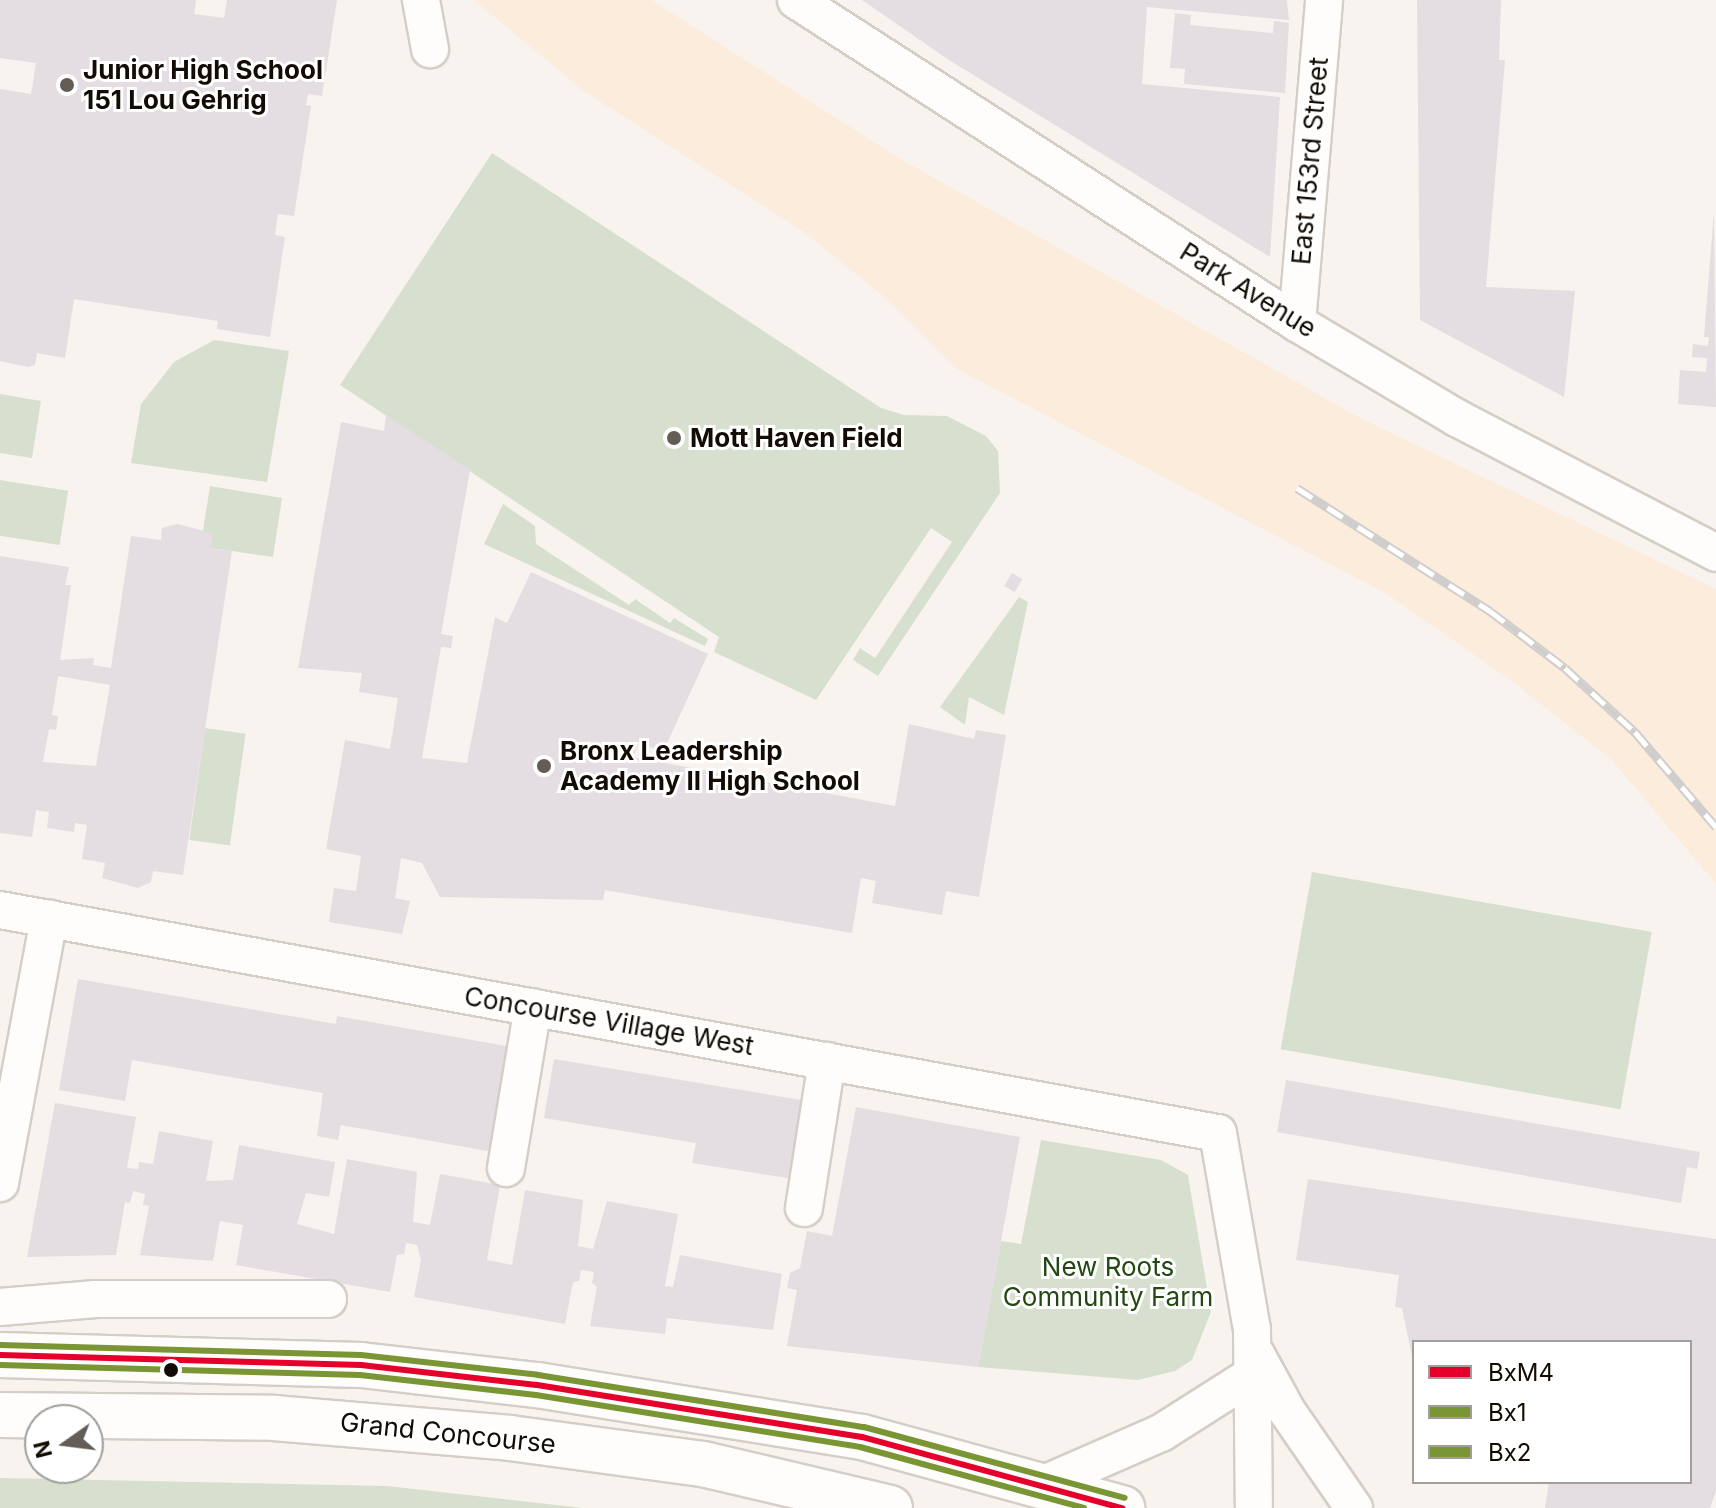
<!DOCTYPE html>
<html>
<head>
<meta charset="utf-8">
<style>
	body { margin:0 }
	#map { position:relative; width:1716px; height:1508px; overflow:hidden; background:#f8f3ee; font-family:Inter,sans-serif }
	div>[style] { position:absolute }
	.built>* { inset:0; background:#fbecdc }
	.green>* { inset:0; background:#d7e0cf; transform-origin:0 0 }
	.building>* { inset:0; background:#e4dde1; transform-origin:0 0 }
	.roads { filter:drop-shadow(2px 0 #d4cec7) drop-shadow(-2px 0 #d4cec7) drop-shadow(0 2px #d4cec7) drop-shadow(0 -2px #d4cec7) }
	.minor>* { height:36px; margin:-18px; padding:0 18px; transform-origin:18px; border-radius:18px; background:#fefdfc }
	.major>* { height:44px; margin:-22px; padding:0 22px; transform-origin:22px; border-radius:22px; background:#fefdfc }
	.rail>* { height:9px; margin-top:-4.5px; transform-origin:0; background:repeating-linear-gradient(90deg,#fff 0 18px,#d0cecc 0 36px); box-sizing:border-box; border-block:2px solid #d0cecc }
	.bus-1>* { height:6px; margin:-3px; padding:0 3px; transform-origin:3px; border-radius:3px; background:#e4002b }
	.bus-2>* { height:6px; margin:-3px; padding:0 3px; transform-origin:3px; border-radius:3px; background:#799534 }
	.bus-3>* { height:6px; margin:-3px; padding:0 3px; transform-origin:3px; border-radius:3px; background:#799534 }
	.dots>* { width:22px; height:22px; translate:-50% -50%; box-sizing:border-box; border:4px solid #fff; border-radius:50% }
	span { translate:-50% -50%; white-space:nowrap; text-align:center; line-height:1.15; -webkit-text-stroke:6px #fff; paint-order:stroke }
	.poi-label { font-size:26px; color:#130c04; font-weight:700 }
	.left { translate:0 -50%; text-align:left }
	.street-label { font-size:26px; color:#130c04 }
	.park-label { font-size:26px; color:#234813 }
	.legend { position:absolute; left:1412px; top:1340px; width:280px; height:144px; box-sizing:border-box; background:#fff; border:2px solid #a19e9b; margin:0; padding:10px 14px; list-style:none; font-size:24px; color:#130c04 }
	.legend li { display:flex; align-items:center; gap:16px; height:40px }
	.legend b { width:40px; border:2px solid #a19e9b }
	.north { position:absolute; left:24px; top:1404px; width:80px; height:80px; box-sizing:border-box; background:#fff; border:2px solid #a19e9b; border-radius:50%; rotate:256deg; font-size:22px; font-weight:700; line-height:32px; text-align:center; color:#130c04 }
	.north::after { content:''; display:block; margin:auto; width:28px; height:36px; background:#635d56; clip-path:polygon(50% 0,100% 100%,50% 72%,0 100%) }
</style>
</head>
<body>
<div id="map">
	<div class="built">
		<div style="clip-path:polygon(474px 0,651px 0,897px 157px,1362px 419px,1716px 589px,1716px 884px,1612px 760px,1509px 679px,1387px 594px,957px 369px,887px 299px,804px 232px,584px 91px)"></div>
	</div>
	<div class="green">
		<div style="clip-path:polygon(492px 153px,881px 408px,904px 415px,947px 416px,986px 436px,998px 451px,1000px 493px,878px 676px,853px 660px,860px 648px,875px 658px,952px 542px,931px 528px,816px 700px,714px 652px,719px 637px,340px 385px)"></div>
		<div style="clip-path:polygon(214px 340px,289px 351px,267px 482px,131px 463px,141px 404px,174px 362px)"></div>
		<div style="clip-path:polygon(0 394px,41px 401px,32px 458px,0 453px)"></div>
		<div style="left:0;top:480px;width:69px;height:55px;rotate:9deg"></div>
		<div style="clip-path:polygon(210px 486px,282px 498px,273px 557px,211px 548px,203px 531px)"></div>
		<div style="clip-path:polygon(503px 504px,535px 526px,536px 544px,629px 605px,635px 599px,670px 623px,674px 618px,708px 639px,705px 646px,484px 544px)"></div>
		<div style="clip-path:polygon(1019px 597px,1028px 602px,1004px 715px,969px 697px,965px 725px,940px 707px)"></div>
		<div style="left:205px;top:728px;width:41px;height:113px;rotate:8deg"></div>
		<div style="left:1312px;top:872px;width:345px;height:180px;rotate:10deg"></div>
		<div style="clip-path:polygon(1041px 1140px,1161px 1160px,1188px 1175px,1211px 1312px,1192px 1360px,1175px 1371px,1138px 1380px,978px 1367px,1001px 1241px,1021px 1244px)"></div>
		<div style="clip-path:polygon(0 1478px,387px 1486px,583px 1508px,0 1508px)"></div>
	</div>
	<div class="building">
		<div style="clip-path:polygon(0 0,196px 0,194px 14px,224px 18px,227px 0,337px 0,322px 96px,308px 94px,306px 105px,311px 106px,294px 216px,278px 214px,275px 235px,285px 237px,270px 337px,217px 329px,218px 321px,74px 299px,65px 358px,37px 353px,35px 365px,28px 367px,0 361px,0 89px,31px 94px,36px 63px,0 58px)"></div>
		<div style="clip-path:polygon(862px 0,1287px 0,1289px 20px,1147px 7px,1142px 84px,1280px 97px,1270px 257px,949px 60px)"></div>
		<div style="clip-path:polygon(1417px 0,1501px 0,1499px 60px,1505px 60px,1486px 287px,1575px 291px,1564px 397px,1420px 320px)"></div>
		<div style="clip-path:polygon(1175px 13px,1191px 15px,1190px 25px,1273px 33px,1274px 21px,1289px 23px,1285px 93px,1184px 84px,1185px 69px,1170px 68px)"></div>
		<div style="clip-path:polygon(1714px 212px,1716px 407px,1678px 404px,1680px 370px,1706px 372px,1707px 358px,1692px 357px,1693px 344px,1708px 346px,1709px 337px,1704px 337px)"></div>
		<div style="clip-path:polygon(386px 415px,470px 470px,441px 634px,453px 636px,451px 648px,441px 647px,422px 758px,467px 763px,495px 617px,507px 623px,531px 572px,708px 654px,663px 752px,639px 743px,633px 757px,895px 806px,909px 724px,974px 739px,976px 730px,1006px 735px,979px 897px,946px 891px,942px 915px,872px 903px,876px 881px,861px 878px,852px 933px,605px 890px,603px 900px,440px 897px,422px 863px,401px 858px,395px 898px,410px 901px,402px 934px,329px 922px,334px 888px,356px 891px,361px 856px,326px 849px,345px 740px,390px 749px,398px 698px,359px 692px,362px 673px,298px 668px,341px 422px,384px 431px)"></div>
		<div style="clip-path:polygon(evenodd,177px 524px,213px 533px,211px 548px,232px 551px,183px 875px,153px 871px,151px 882px,138px 888px,102px 878px,105px 863px,82px 859px,87px 825px,75px 823px,74px 832px,47px 828px,49px 812px,36px 810px,32px 837px,0 833px,0 556px,69px 567px,65px 585px,71px 585px,60px 660px,94px 658px,93px 665px,111px 668px,131px 536px,161px 540px,162px 528px,177px 524px,58px 676px,110px 685px,96px 766px,43px 762px,49px 729px,56px 730px,58px 716px,52px 715px,58px 676px)"></div>
		<div style="left:1012px;top:573px;width:12px;height:15px;rotate:31deg"></div>
		<div style="clip-path:polygon(78px 979px,336px 1024px,337px 1016px,517px 1048px,499px 1153px,341px 1125px,338px 1140px,317px 1136px,323px 1093px,132px 1060px,125px 1101px,59px 1090px)"></div>
		<div style="clip-path:polygon(554px 1059px,801px 1100px,788px 1178px,692px 1163px,696px 1143px,544px 1118px)"></div>
		<div style="clip-path:polygon(1286px 1080px,1700px 1152px,1697px 1169px,1687px 1167px,1681px 1203px,1277px 1132px)"></div>
		<div style="clip-path:polygon(55px 1103px,136px 1117px,127px 1168px,138px 1169px,139px 1162px,153px 1164px,159px 1131px,213px 1141px,206px 1181px,233px 1180px,239px 1145px,335px 1162px,329px 1197px,306px 1193px,297px 1224px,334px 1234px,347px 1159px,417px 1172px,413px 1222px,430px 1225px,440px 1174px,500px 1185px,487px 1260px,512px 1265px,525px 1190px,583px 1200px,578px 1246px,593px 1249px,607px 1201px,678px 1214px,665px 1286px,673px 1287px,680px 1255px,782px 1274px,773px 1330px,667px 1318px,665px 1334px,590px 1326px,597px 1287px,592px 1283px,594px 1272px,581px 1270px,579px 1281px,573px 1282px,565px 1324px,414px 1297px,421px 1260px,417px 1245px,406px 1243px,404px 1254px,397px 1255px,390px 1292px,236px 1265px,243px 1225px,220px 1221px,213px 1261px,140px 1255px,149px 1206px,143px 1205px,145px 1194px,133px 1191px,130px 1203px,125px 1202px,116px 1255px,27px 1257px)"></div>
		<div style="clip-path:polygon(856px 1107px,1020px 1137px,978px 1367px,787px 1346px,797px 1290px,787px 1288px,790px 1273px,800px 1268px,807px 1231px,832px 1236px)"></div>
		<div style="clip-path:polygon(1308px 1179px,1716px 1239px,1716px 1491px,1710px 1508px,1545px 1508px,1549px 1482px,1690px 1482px,1690px 1342px,1414px 1342px,1413px 1361px,1402px 1308px,1395px 1307px,1399px 1275px,1296px 1260px)"></div>
	</div>
	<div class="roads">
		<div class="minor">
			<div style="left:421px;top:0;width:50px;rotate:79.6deg"></div>
			<div style="left:796px;top:0;width:596px;rotate:32.81deg"></div>
			<div style="left:1297px;top:323px;width:186px;rotate:30.7deg"></div>
			<div style="left:1457px;top:418px;width:292px;rotate:27.5deg"></div>
			<div style="left:1297px;top:323px;width:324px;rotate:-85.2deg"></div>
			<div style="left:0;top:910px;width:1238px;rotate:10.38deg"></div>
			<div style="left:1218px;top:1133px;width:199px;rotate:80.2deg"></div>
			<div style="left:1252px;top:1329px;width:179px;rotate:89.4deg"></div>
			<div style="left:506px;top:1168px;width:163px;rotate:-80.5deg"></div>
			<div style="left:0;top:1183px;width:269px;rotate:-79.5deg"></div>
			<div style="left:804px;top:1208px;width:149px;rotate:-81.1deg"></div>
			<div style="left:0;top:1307px;width:96px;rotate:-4.8deg"></div>
			<div style="left:96px;top:1299px;width:232px"></div>
			<div style="left:1256px;top:1354px;width:65px;rotate:61.5deg"></div>
			<div style="left:1287px;top:1411px;width:118px;rotate:55.4deg"></div>
			<div style="left:1044px;top:1484px;width:128px;rotate:-23.6deg"></div>
			<div style="left:1161px;top:1433px;width:110px;rotate:-32.4deg"></div>
		</div>
		<div class="major">
			<div style="left:0;top:1355px;width:361px;rotate:1.6deg"></div>
			<div style="left:361px;top:1365px;width:177px;rotate:6.5deg"></div>
			<div style="left:537px;top:1385px;width:329px;rotate:9.1deg"></div>
			<div style="left:862px;top:1437px;width:270px;rotate:15.3deg"></div>
			<div style="left:0;top:1415px;width:274px;rotate:0.6deg"></div>
			<div style="left:274px;top:1418px;width:237px;rotate:4.8deg"></div>
			<div style="left:510px;top:1438px;width:195px;rotate:7.7deg"></div>
			<div style="left:703px;top:1464px;width:192px;rotate:13.2deg"></div>
		</div>
	</div>
	<div class="rail">
		<div style="left:1297px;top:488px;width:229px;rotate:32.5deg"></div>
		<div style="left:1490px;top:611px;width:94px;rotate:37.2deg"></div>
		<div style="left:1565px;top:668px;width:95px;rotate:42.4deg"></div>
		<div style="left:1635px;top:732px;width:125px;rotate:49.5deg"></div>
	</div>
	<div class="bus-1">
		<div style="left:0;top:1355px;width:361px;rotate:1.6deg"></div>
		<div style="left:361px;top:1365px;width:177px;rotate:6.5deg"></div>
		<div style="left:537px;top:1385px;width:329px;rotate:9.1deg"></div>
		<div style="left:862px;top:1437px;width:270px;rotate:15.3deg"></div>
	</div>
	<div class="bus-2">
		<div style="left:0;top:1365px;width:360px;rotate:1.6deg"></div>
		<div style="left:360px;top:1375px;width:177px;rotate:6.5deg"></div>
		<div style="left:536px;top:1395px;width:328px;rotate:9.1deg"></div>
		<div style="left:860px;top:1447px;width:232px;rotate:15.2deg"></div>
	</div>
	<div class="bus-3">
		<div style="left:0;top:1345px;width:361px;rotate:1.6deg"></div>
		<div style="left:361px;top:1355px;width:178px;rotate:6.4deg"></div>
		<div style="left:538px;top:1375px;width:330px;rotate:9.1deg"></div>
		<div style="left:864px;top:1427px;width:270px;rotate:15.2deg"></div>
	</div>
	<div class="dots">
		<div style="left:67px;top:85px;background:#635d56"></div>
		<div style="left:674px;top:438px;background:#635d56"></div>
		<div style="left:544px;top:766px;background:#635d56"></div>
		<div style="left:171px;top:1370px;background:#130c04"></div>
	</div>
	<div class="poi-label">
		<span class="left" style="left:83px;top:85px">Junior High School<br>151 Lou Gehrig</span>
		<span class="left" style="left:690px;top:438px">Mott Haven Field</span>
		<span class="left" style="left:560px;top:766px">Bronx Leadership<br>Academy II High School</span>
	</div>
	<div class="street-label">
		<span style="left:1310px;top:161px;rotate:-85deg">East 153rd Street</span>
		<span style="left:1248px;top:290px;rotate:32deg">Park Avenue</span>
		<span style="left:609px;top:1021px;rotate:10deg">Concourse Village West</span>
		<span style="left:448px;top:1433px;rotate:6deg">Grand Concourse</span>
	</div>
	<div class="park-label">
		<span style="left:1108px;top:1282px">New Roots<br>Community Farm</span>
	</div>
	<ul class="legend">
	<li><b style="height:10px;background:#e4002b"></b>BxM4</li>
	<li><b style="height:10px;background:#799534"></b>Bx1</li>
	<li><b style="height:10px;background:#799534"></b>Bx2</li>
	</ul>
	<div class="north">N</div>
</div>
</body>
</html>
